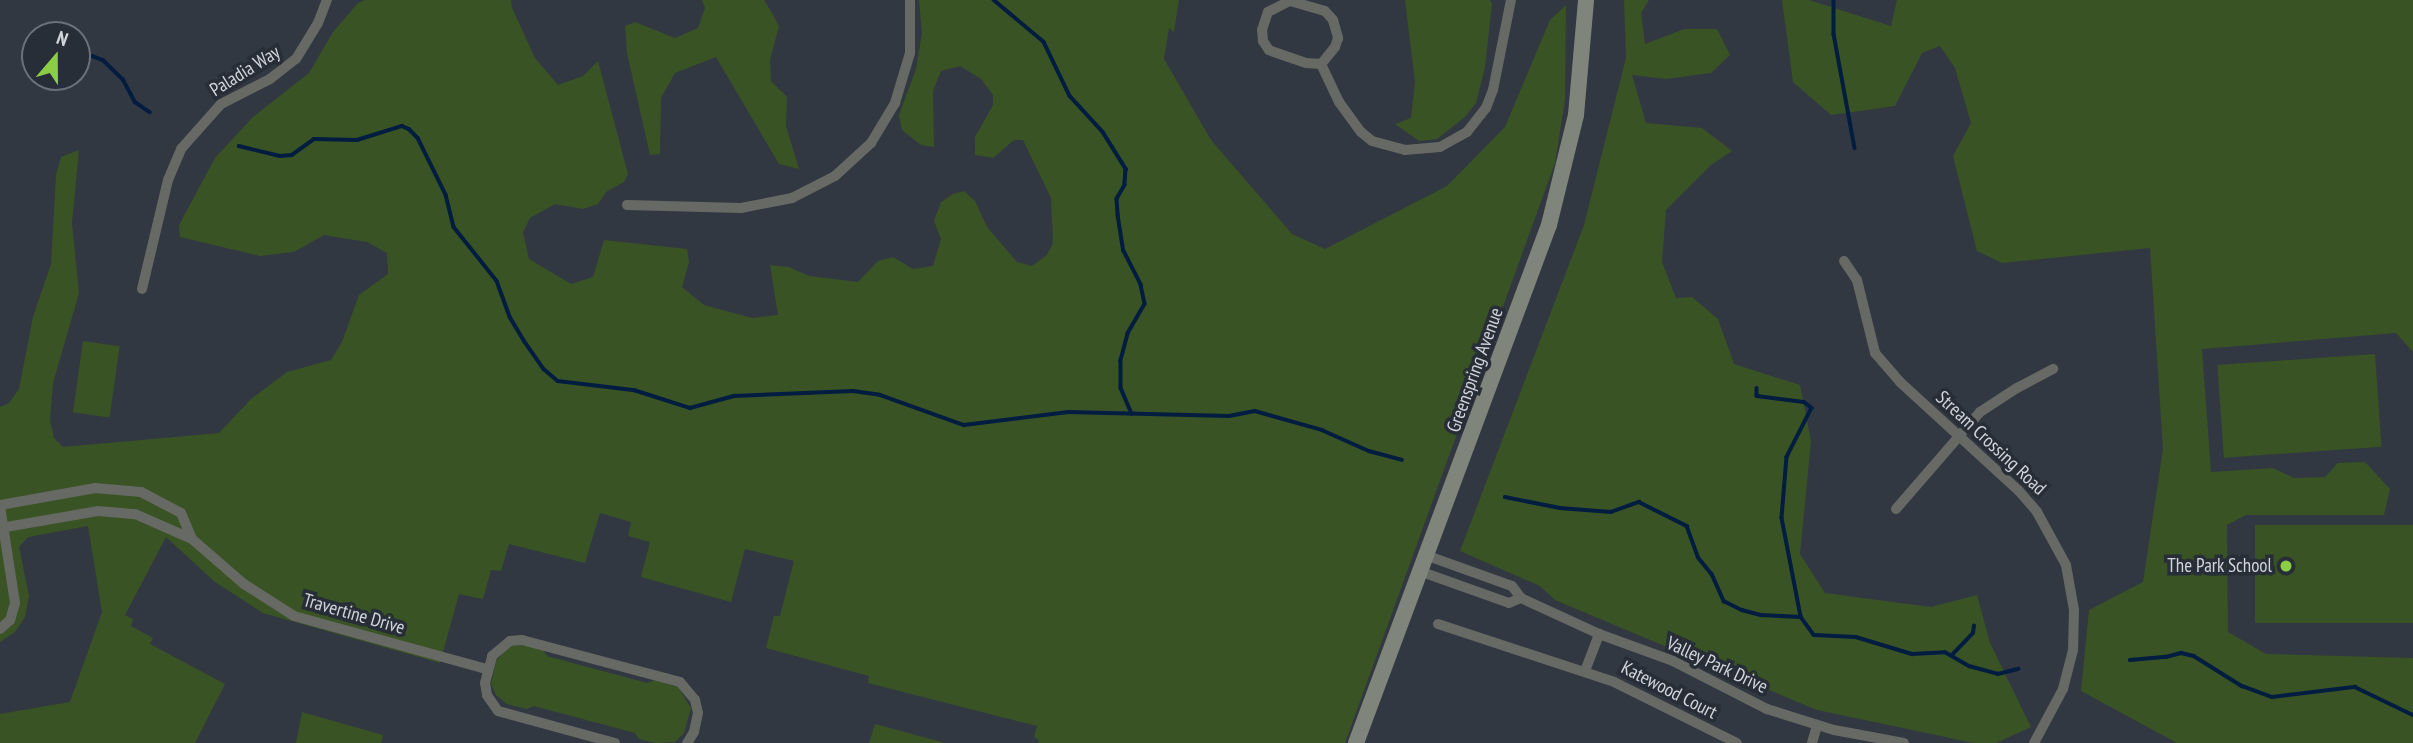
<!DOCTYPE html>
<html>
<head>
<meta charset="utf-8">
<style>
	body { margin:0 }
	#map { position:relative; width:2413px; height:743px; overflow:hidden; background:#313842; font-family:"PT Sans Narrow",sans-serif }
	div>[style] { position:absolute }
	.green>* { inset:0; background:#3a5324; transform-origin:0 0 }
	.stream>* { height:3.5px; margin:-1.75px; padding:0 1.75px; transform-origin:1.75px; border-radius:1.75px; background:#021d40 }
	.minor>* { height:10px; margin:-5px; padding:0 5px; transform-origin:5px; border-radius:5px; background:#666964 }
	.secondary>* { height:16px; margin:-8px; padding:0 8px; transform-origin:8px; border-radius:8px; background:#80857c }
	.dots>* { width:19px; height:19px; translate:-50% -50%; box-sizing:border-box; border:4px solid #272e37; border-radius:50% }
	span { translate:-50% -50%; white-space:nowrap; text-align:center; line-height:1.15; -webkit-text-stroke:7px #272e37; paint-order:stroke }
	.street-label { font-size:19px; color:#d1d5dc }
	.poi-label { font-size:19px; color:#d1d5dc }
	.right { translate:-100% -50%; text-align:right }
	.north { position:absolute; left:21px; top:21px; width:70px; height:70px; box-sizing:border-box; background:#272e37; border:2px solid #6b7179; border-radius:50%; rotate:20deg; font-size:19px; font-weight:700; line-height:28px; text-align:center; color:#d1d5dc }
	.north::after { content:''; display:block; margin:auto; width:24px; height:32px; background:#8bce46; clip-path:polygon(50% 0,100% 100%,50% 72%,0 100%) }
</style>
</head>
<body>
<div id="map">
	<div class="green">
		<div style="clip-path:polygon(365px 0,511px 0,512px 8px,535px 58px,558px 85px,583px 76px,598px 61px,628px 174px,624px 182px,606px 192px,598px 204px,583px 209px,555px 204px,530px 218px,523px 232px,529px 259px,571px 284px,593px 277px,604px 240px,687px 249px,689px 262px,682px 287px,704px 305px,752px 318px,778px 315px,770px 265px,789px 267px,809px 276px,858px 282px,878px 261px,893px 257px,913px 269px,933px 266px,941px 239px,934px 221px,941px 202px,953px 194px,964px 191px,975px 201px,987px 227px,1017px 262px,1032px 266px,1047px 255px,1053px 243px,1051px 198px,1023px 140px,1014px 140px,993px 158px,975px 155px,975px 137px,993px 105px,993px 95px,981px 79px,960px 66px,941px 71px,933px 91px,934px 147px,921px 145px,902px 130px,899px 115px,916px 69px,922px 33px,919px 0,1179px 0,1174px 32px,1169px 28px,1164px 59px,1211px 140px,1292px 234px,1325px 249px,1447px 186px,1505px 127px,1550px 20px,1566px 5px,1565px 100px,1555px 163px,1345px 743px,1038px 743px,1039px 740px,1034px 737px,1037px 726px,868px 683px,869px 676px,766px 648px,774px 616px,780px 616px,794px 561px,745px 549px,731px 602px,641px 577px,650px 542px,628px 536px,631px 522px,600px 513px,585px 563px,509px 544px,501px 571px,491px 570px,483px 599px,459px 594px,440px 663px,263px 613px,215px 582px,166px 537px,125px 615px,133px 619px,131px 626px,153px 638px,150px 644px,225px 684px,195px 743px,0 743px,0 714px,70px 702px,102px 612px,88px 526px,28px 537px,19px 547px,29px 596px,25px 617px,15px 632px,0 642px,0 407px,9px 403px,19px 389px,33px 317px,51px 264px,56px 175px,61px 157px,79px 150px,72px 223px,79px 293px,53px 383px,50px 420px,54px 438px,63px 447px,219px 433px,251px 399px,287px 372px,331px 360px,342px 342px,359px 295px,388px 274px,387px 253px,367px 242px,324px 235px,294px 252px,260px 256px,180px 237px,179px 225px,215px 158px,253px 117px,309px 73px,333px 32px,358px 3px)"></div>
		<div style="clip-path:polygon(702px 0,764px 0,772px 13px,779px 26px,770px 60px,771px 81px,787px 97px,786px 126px,799px 169px,779px 164px,716px 57px,675px 73px,661px 98px,660px 154px,650px 155px,627px 53px,625px 26px,635px 22px,675px 38px,698px 28px,705px 8px)"></div>
		<div style="clip-path:polygon(1405px 0,1490px 0,1492px 4px,1485px 67px,1476px 103px,1465px 117px,1437px 139px,1419px 141px,1395px 124px,1411px 118px,1415px 82px)"></div>
		<div style="clip-path:polygon(1624px 0,1649px 0,1641px 13px,1645px 44px,1684px 29px,1717px 29px,1730px 55px,1711px 73px,1666px 79px,1632px 75px,1646px 123px,1702px 128px,1732px 151px,1711px 165px,1666px 210px,1662px 262px,1676px 298px,1692px 297px,1718px 319px,1734px 364px,1800px 385px,1811px 441px,1800px 554px,1825px 593px,1931px 607px,1977px 595px,1990px 643px,2031px 727px,1996px 743px,1974px 743px,1817px 710px,1555px 600px,1540px 586px,1460px 551px,1584px 225px,1626px 58px)"></div>
		<div style="clip-path:polygon(1782px 0,1809px 0,1891px 26px,1897px 0,2413px 0,2413px 352px,2396px 333px,2202px 349px,2211px 472px,2273px 468px,2294px 478px,2325px 477px,2338px 463px,2365px 462px,2390px 489px,2384px 515px,2246px 515px,2227px 525px,2228px 632px,2266px 654px,2413px 658px,2413px 743px,2177px 743px,2081px 691px,2089px 610px,2143px 582px,2163px 449px,2150px 248px,2002px 263px,1977px 251px,1953px 156px,1971px 123px,1955px 68px,1940px 46px,1922px 53px,1895px 106px,1831px 115px,1793px 82px)"></div>
		<div style="left:83px;top:341px;width:37px;height:72px;rotate:8deg"></div>
		<div style="left:2375px;top:354px;width:93px;height:158px;rotate:86deg"></div>
		<div style="left:2255px;top:525px;width:158px;height:98px"></div>
		<div style="clip-path:polygon(525px 645px,543px 650px,547px 656px,647px 683px,655px 680px,678px 687px,691px 708px,684px 733px,675px 742px,655px 743px,639px 739px,635px 733px,534px 706px,527px 709px,507px 704px,496px 695px,491px 684px,496px 661px,509px 646px)"></div>
		<div style="clip-path:polygon(302px 712px,383px 735px,381px 743px,296px 743px)"></div>
		<div style="clip-path:polygon(875px 724px,945px 743px,869px 743px)"></div>
	</div>
	<div class="stream">
		<div style="left:994px;top:0;width:65px;rotate:40deg"></div>
		<div style="left:1044px;top:42px;width:60px;rotate:64.3deg"></div>
		<div style="left:1070px;top:96px;width:49px;rotate:47.5deg"></div>
		<div style="left:1103px;top:132px;width:44px;rotate:58.1deg"></div>
		<div style="left:1126px;top:169px;width:16px;rotate:94deg"></div>
		<div style="left:1125px;top:185px;width:16px;rotate:120deg"></div>
		<div style="left:1117px;top:199px;width:16px;rotate:86deg"></div>
		<div style="left:1118px;top:215px;width:36px;rotate:81deg"></div>
		<div style="left:1124px;top:251px;width:38px;rotate:63deg"></div>
		<div style="left:1141px;top:285px;width:19px;rotate:78deg"></div>
		<div style="left:1145px;top:304px;width:34px;rotate:120deg"></div>
		<div style="left:1128px;top:334px;width:28px;rotate:105deg"></div>
		<div style="left:1121px;top:361px;width:27px;rotate:90deg"></div>
		<div style="left:1121px;top:388px;width:28px;rotate:67deg"></div>
		<div style="left:1834px;top:0;width:34px;rotate:90deg"></div>
		<div style="left:1834px;top:34px;width:116px;rotate:79.6deg"></div>
		<div style="left:77px;top:55px;width:15px;rotate:4deg"></div>
		<div style="left:92px;top:56px;width:12px;rotate:20deg"></div>
		<div style="left:103px;top:60px;width:28px;rotate:44deg"></div>
		<div style="left:123px;top:79px;width:26px;rotate:62deg"></div>
		<div style="left:135px;top:102px;width:18px;rotate:34deg"></div>
		<div style="left:239px;top:146px;width:42px;rotate:13.7deg"></div>
		<div style="left:280px;top:156px;width:12px;rotate:-5deg"></div>
		<div style="left:292px;top:155px;width:27px;rotate:-36deg"></div>
		<div style="left:314px;top:139px;width:43px;rotate:1.3deg"></div>
		<div style="left:357px;top:140px;width:47px;rotate:-17.3deg"></div>
		<div style="left:402px;top:126px;width:8px;rotate:23deg"></div>
		<div style="left:409px;top:129px;width:13px;rotate:45deg"></div>
		<div style="left:418px;top:138px;width:64px;rotate:63.8deg"></div>
		<div style="left:446px;top:195px;width:33px;rotate:76deg"></div>
		<div style="left:454px;top:227px;width:69px;rotate:51.5deg"></div>
		<div style="left:497px;top:281px;width:38px;rotate:70deg"></div>
		<div style="left:510px;top:317px;width:29px;rotate:59deg"></div>
		<div style="left:525px;top:342px;width:33px;rotate:55deg"></div>
		<div style="left:544px;top:369px;width:18px;rotate:41deg"></div>
		<div style="left:558px;top:381px;width:77px;rotate:6.8deg"></div>
		<div style="left:634px;top:390px;width:59px;rotate:17.8deg"></div>
		<div style="left:690px;top:408px;width:46px;rotate:-15.3deg"></div>
		<div style="left:734px;top:396px;width:119px;rotate:-2.4deg"></div>
		<div style="left:853px;top:391px;width:27px;rotate:8deg"></div>
		<div style="left:880px;top:395px;width:89px;rotate:19.7deg"></div>
		<div style="left:964px;top:425px;width:105px;rotate:-7.1deg"></div>
		<div style="left:1068px;top:412px;width:161px;rotate:1.4deg"></div>
		<div style="left:1229px;top:416px;width:26px;rotate:-11deg"></div>
		<div style="left:1255px;top:411px;width:70px;rotate:15.8deg"></div>
		<div style="left:1322px;top:430px;width:51px;rotate:24.1deg"></div>
		<div style="left:1369px;top:451px;width:34px;rotate:15deg"></div>
		<div style="left:1757px;top:388px;width:8px;rotate:90deg"></div>
		<div style="left:1757px;top:396px;width:47px;rotate:7.3deg"></div>
		<div style="left:1804px;top:402px;width:10px;rotate:37deg"></div>
		<div style="left:1812px;top:408px;width:55px;rotate:117deg"></div>
		<div style="left:1787px;top:457px;width:61px;rotate:94.7deg"></div>
		<div style="left:1782px;top:518px;width:101px;rotate:79.1deg"></div>
		<div style="left:1505px;top:497px;width:56px;rotate:11.3deg"></div>
		<div style="left:1560px;top:508px;width:51px;rotate:4.5deg"></div>
		<div style="left:1611px;top:512px;width:30px;rotate:-20deg"></div>
		<div style="left:1639px;top:502px;width:54px;rotate:26.6deg"></div>
		<div style="left:1687px;top:526px;width:33px;rotate:70deg"></div>
		<div style="left:1698px;top:557px;width:22px;rotate:51deg"></div>
		<div style="left:1712px;top:574px;width:30px;rotate:66deg"></div>
		<div style="left:1724px;top:601px;width:20px;rotate:27deg"></div>
		<div style="left:1742px;top:610px;width:20px;rotate:15deg"></div>
		<div style="left:1761px;top:615px;width:40px;rotate:2.9deg"></div>
		<div style="left:1801px;top:617px;width:22px;rotate:54deg"></div>
		<div style="left:1814px;top:635px;width:42px;rotate:2.7deg"></div>
		<div style="left:1856px;top:637px;width:59px;rotate:16.9deg"></div>
		<div style="left:1912px;top:654px;width:33px;rotate:-3deg"></div>
		<div style="left:1945px;top:652px;width:28px;rotate:30deg"></div>
		<div style="left:1969px;top:666px;width:30px;rotate:15deg"></div>
		<div style="left:1998px;top:674px;width:21px;rotate:-14deg"></div>
		<div style="left:1952px;top:655px;width:30px;rotate:-46deg"></div>
		<div style="left:1973px;top:633px;width:7px;rotate:-82deg"></div>
		<div style="left:2130px;top:660px;width:36px;rotate:-5deg"></div>
		<div style="left:2166px;top:657px;width:16px;rotate:-15deg"></div>
		<div style="left:2181px;top:653px;width:13px;rotate:13deg"></div>
		<div style="left:2194px;top:656px;width:57px;rotate:32deg"></div>
		<div style="left:2242px;top:686px;width:32px;rotate:20deg"></div>
		<div style="left:2272px;top:697px;width:84px;rotate:-6.9deg"></div>
		<div style="left:2355px;top:687px;width:64px;rotate:25.8deg"></div>
	</div>
	<div class="minor">
		<div style="left:1321px;top:64px;width:15px;rotate:-176deg"></div>
		<div style="left:1306px;top:63px;width:39px;rotate:-161deg"></div>
		<div style="left:1269px;top:50px;width:11px;rotate:-124deg"></div>
		<div style="left:1263px;top:41px;width:11px;rotate:-95deg"></div>
		<div style="left:1262px;top:30px;width:19px;rotate:-72deg"></div>
		<div style="left:1268px;top:12px;width:25px;rotate:-27deg"></div>
		<div style="left:1290px;top:1px;width:36px;rotate:16deg"></div>
		<div style="left:1325px;top:11px;width:12px;rotate:48deg"></div>
		<div style="left:1333px;top:20px;width:19px;rotate:74deg"></div>
		<div style="left:1338px;top:38px;width:9px;rotate:108deg"></div>
		<div style="left:1335px;top:47px;width:22px;rotate:129deg"></div>
		<div style="left:1321px;top:64px;width:42px;rotate:64.7deg"></div>
		<div style="left:1339px;top:102px;width:37px;rotate:54deg"></div>
		<div style="left:1361px;top:132px;width:14px;rotate:39deg"></div>
		<div style="left:1372px;top:141px;width:34px;rotate:15deg"></div>
		<div style="left:1405px;top:150px;width:35px;rotate:-5deg"></div>
		<div style="left:1440px;top:147px;width:31px;rotate:-29deg"></div>
		<div style="left:1467px;top:132px;width:31px;rotate:-52deg"></div>
		<div style="left:1486px;top:108px;width:19px;rotate:-69deg"></div>
		<div style="left:1493px;top:90px;width:92px;rotate:-78.7deg"></div>
		<div style="left:627px;top:205px;width:114px;rotate:1.5deg"></div>
		<div style="left:741px;top:208px;width:52px;rotate:-11.1deg"></div>
		<div style="left:792px;top:198px;width:48px;rotate:-27.1deg"></div>
		<div style="left:835px;top:176px;width:49px;rotate:-42.5deg"></div>
		<div style="left:871px;top:143px;width:47px;rotate:-59deg"></div>
		<div style="left:895px;top:103px;width:52px;rotate:-73.3deg"></div>
		<div style="left:910px;top:53px;width:53px;rotate:-90deg"></div>
		<div style="left:1844px;top:261px;width:23px;rotate:56deg"></div>
		<div style="left:1857px;top:280px;width:75px;rotate:76.1deg"></div>
		<div style="left:1875px;top:353px;width:38px;rotate:49deg"></div>
		<div style="left:1900px;top:382px;width:161px;rotate:42.5deg"></div>
		<div style="left:2019px;top:491px;width:28px;rotate:49deg"></div>
		<div style="left:2037px;top:512px;width:60px;rotate:61.3deg"></div>
		<div style="left:2066px;top:565px;width:46px;rotate:79.9deg"></div>
		<div style="left:2074px;top:610px;width:40px;rotate:91.4deg"></div>
		<div style="left:2073px;top:650px;width:40px;rotate:104.4deg"></div>
		<div style="left:2063px;top:689px;width:61px;rotate:118.2deg"></div>
		<div style="left:142px;top:289px;width:112px;rotate:-76.6deg"></div>
		<div style="left:168px;top:180px;width:34px;rotate:-67deg"></div>
		<div style="left:181px;top:149px;width:60px;rotate:-48.4deg"></div>
		<div style="left:221px;top:104px;width:55px;rotate:-27deg"></div>
		<div style="left:270px;top:79px;width:33px;rotate:-38deg"></div>
		<div style="left:296px;top:59px;width:42px;rotate:-58.6deg"></div>
		<div style="left:318px;top:23px;width:25px;rotate:-69deg"></div>
		<div style="left:0;top:505px;width:97px;rotate:-10.1deg"></div>
		<div style="left:95px;top:488px;width:46px;rotate:5deg"></div>
		<div style="left:141px;top:492px;width:45px;rotate:27.7deg"></div>
		<div style="left:181px;top:513px;width:28px;rotate:67deg"></div>
		<div style="left:0;top:506px;width:98px;rotate:81.2deg"></div>
		<div style="left:15px;top:603px;width:18px;rotate:106deg"></div>
		<div style="left:10px;top:620px;width:13px;rotate:138deg"></div>
		<div style="left:1896px;top:509px;width:128px;rotate:-49.1deg"></div>
		<div style="left:1980px;top:412px;width:44px;rotate:-33deg"></div>
		<div style="left:2017px;top:388px;width:41px;rotate:-27.8deg"></div>
		<div style="left:0;top:528px;width:99px;rotate:-9.8deg"></div>
		<div style="left:98px;top:511px;width:37px;rotate:5deg"></div>
		<div style="left:135px;top:514px;width:62px;rotate:23.7deg"></div>
		<div style="left:192px;top:539px;width:69px;rotate:40.9deg"></div>
		<div style="left:244px;top:584px;width:59px;rotate:32.6deg"></div>
		<div style="left:294px;top:616px;width:200px;rotate:15.4deg"></div>
		<div style="left:1428px;top:556px;width:89px;rotate:19.7deg"></div>
		<div style="left:1512px;top:586px;width:15px;rotate:53deg"></div>
		<div style="left:1521px;top:598px;width:86px;rotate:24.8deg"></div>
		<div style="left:1599px;top:634px;width:79px;rotate:20deg"></div>
		<div style="left:1673px;top:661px;width:106px;rotate:27.1deg"></div>
		<div style="left:1767px;top:709px;width:70px;rotate:17.4deg"></div>
		<div style="left:1834px;top:730px;width:71px;rotate:10.5deg"></div>
		<div style="left:1422px;top:572px;width:92px;rotate:19.6deg"></div>
		<div style="left:1509px;top:603px;width:13px;rotate:-23deg"></div>
		<div style="left:1438px;top:624px;width:185px;rotate:18.2deg"></div>
		<div style="left:1614px;top:682px;width:137px;rotate:26.4deg"></div>
		<div style="left:1585px;top:671px;width:40px;rotate:-69deg"></div>
		<div style="left:615px;top:743px;width:121px;rotate:-164.7deg"></div>
		<div style="left:498px;top:711px;width:19px;rotate:-125deg"></div>
		<div style="left:487px;top:695px;width:12px;rotate:-99deg"></div>
		<div style="left:485px;top:683px;width:28px;rotate:-75deg"></div>
		<div style="left:492px;top:656px;width:23px;rotate:-40deg"></div>
		<div style="left:510px;top:641px;width:12px;rotate:-5deg"></div>
		<div style="left:522px;top:640px;width:163px;rotate:14.9deg"></div>
		<div style="left:680px;top:682px;width:23px;rotate:50deg"></div>
		<div style="left:695px;top:700px;width:13px;rotate:77deg"></div>
		<div style="left:698px;top:713px;width:19px;rotate:102deg"></div>
		<div style="left:694px;top:732px;width:13px;rotate:122deg"></div>
		<div style="left:1812px;top:743px;width:19px;rotate:-74deg"></div>
	</div>
	<div class="secondary">
		<div style="left:1356px;top:743px;width:553px;rotate:-69.57deg"></div>
		<div style="left:1549px;top:225px;width:113px;rotate:-76.2deg"></div>
		<div style="left:1576px;top:115px;width:115px;rotate:-85deg"></div>
	</div>
	<div class="dots">
		<div style="left:2286px;top:566px;background:#8bce46"></div>
	</div>
	<div class="street-label">
		<span style="left:245px;top:71px;rotate:-32deg">Paladia Way</span>
		<span style="left:1475px;top:370px;rotate:-70deg">Greenspring Avenue</span>
		<span style="left:1991px;top:443px;rotate:43deg">Stream Crossing Road</span>
		<span style="left:354px;top:614px;rotate:16deg">Travertine Drive</span>
		<span style="left:1717px;top:665px;rotate:25deg">Valley Park Drive</span>
		<span style="left:1669px;top:690px;rotate:27deg">Katewood Court</span>
	</div>
	<div class="poi-label">
		<span class="right" style="left:2272px;top:566px">The Park School</span>
	</div>
	<div class="north">N</div>
</div>
</body>
</html>
